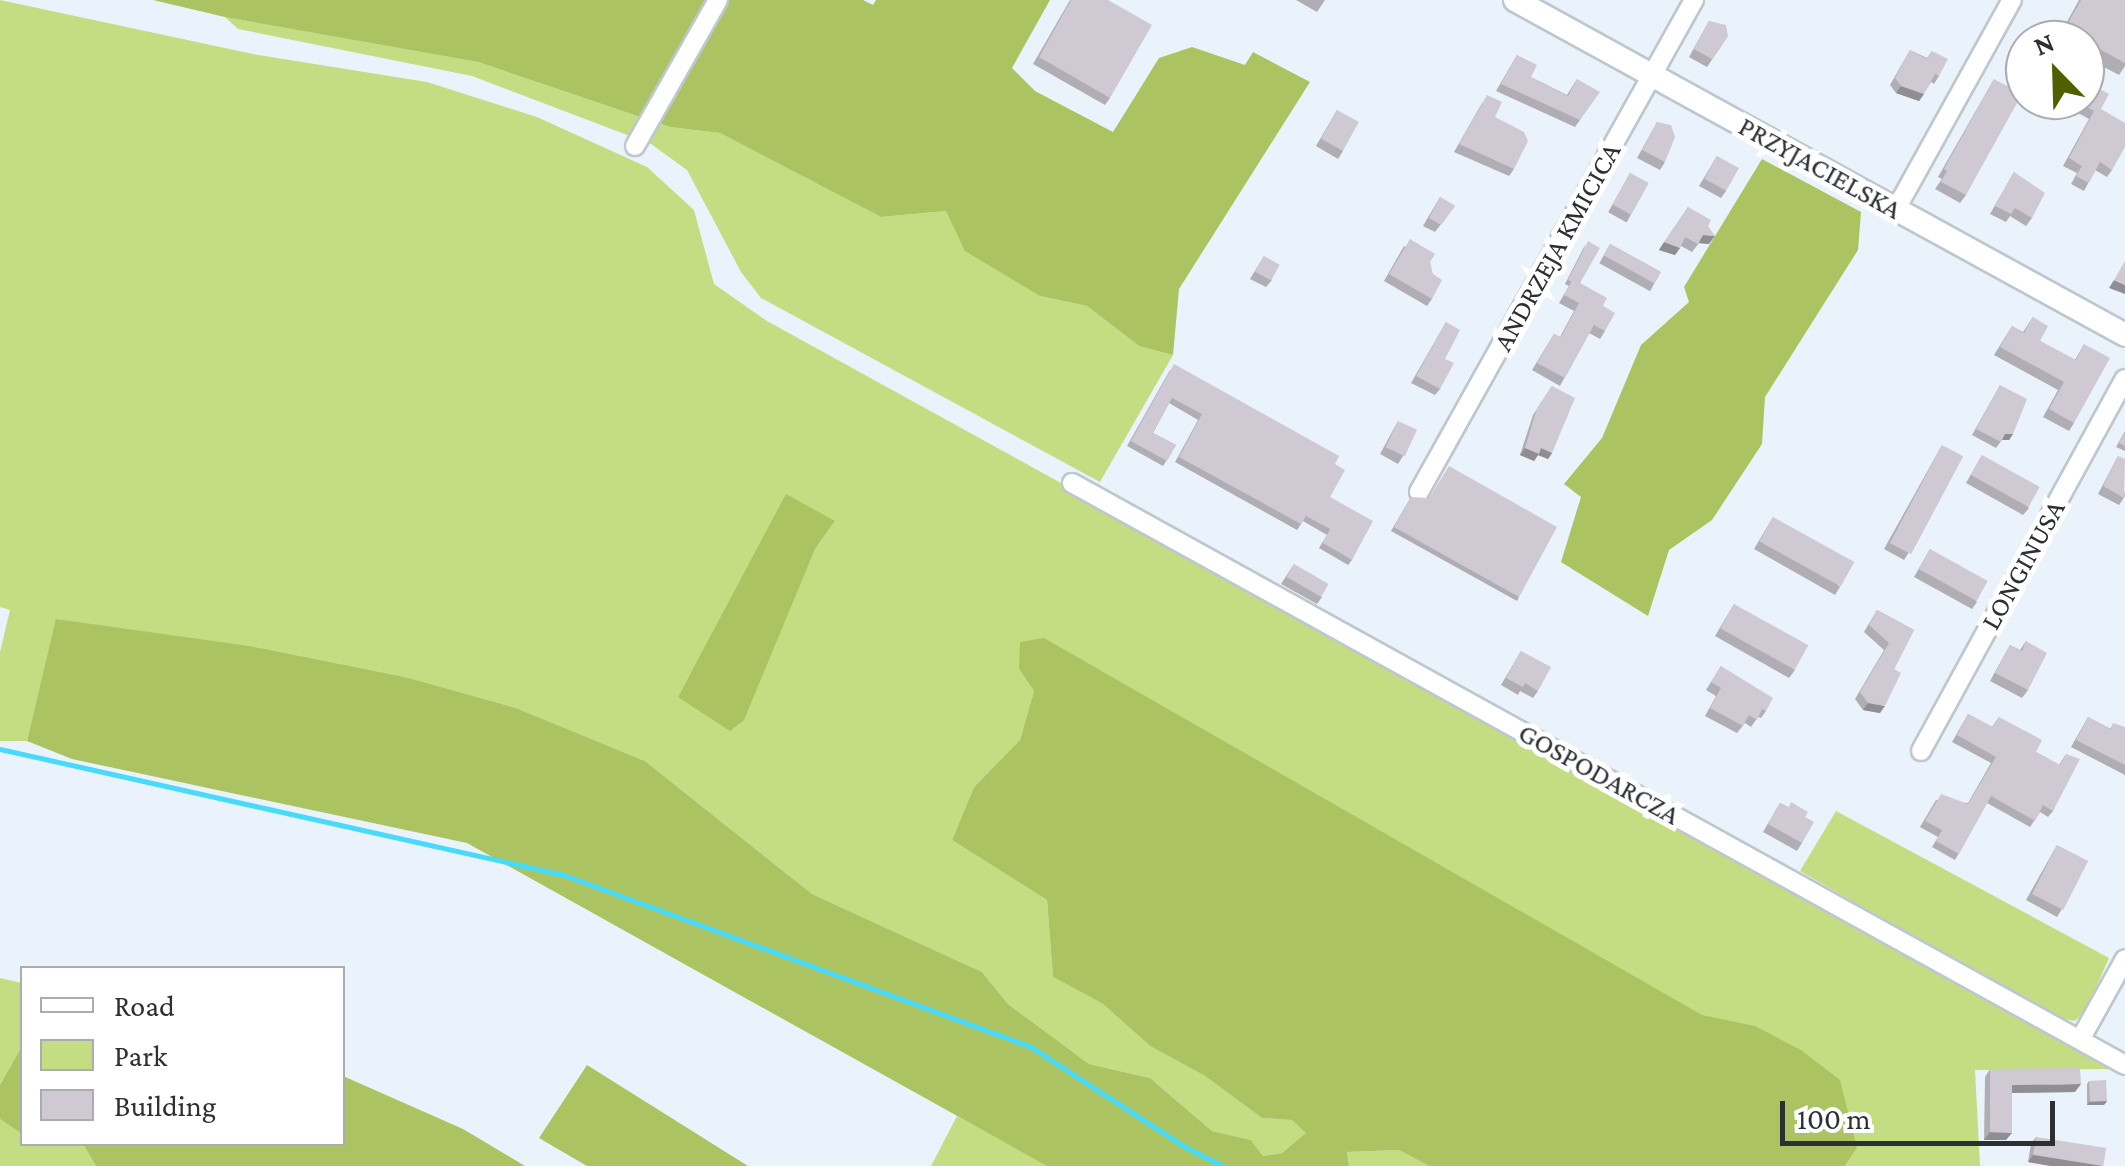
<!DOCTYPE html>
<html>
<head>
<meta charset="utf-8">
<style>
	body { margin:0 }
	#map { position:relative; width:2125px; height:1166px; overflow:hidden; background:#eaf3fb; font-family:"Crimson Pro",serif }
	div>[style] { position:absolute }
	.green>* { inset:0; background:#c5dd82 }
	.forest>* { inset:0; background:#abc361 }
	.stream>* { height:5px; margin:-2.5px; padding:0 2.5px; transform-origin:2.5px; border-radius:2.5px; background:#48dafa }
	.roads { filter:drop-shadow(2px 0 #bec7ce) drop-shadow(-2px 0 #bec7ce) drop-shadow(0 2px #bec7ce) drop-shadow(0 -2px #bec7ce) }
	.minor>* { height:18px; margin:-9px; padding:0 9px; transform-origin:9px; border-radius:9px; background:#fff }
	.tertiary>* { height:22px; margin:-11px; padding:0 11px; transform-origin:11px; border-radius:11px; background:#fff }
	.wall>* { inset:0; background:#b1adb5; transform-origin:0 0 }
	.shaded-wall>* { inset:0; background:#908d93 }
	.building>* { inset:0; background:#cec9d2; transform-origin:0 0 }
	span { translate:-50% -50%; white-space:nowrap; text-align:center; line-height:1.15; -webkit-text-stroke:10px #fff; paint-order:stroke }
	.street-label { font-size:28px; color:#2d3033 }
	.legend { position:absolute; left:20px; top:966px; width:325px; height:180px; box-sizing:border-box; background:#fff; border:2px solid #abacad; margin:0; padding:12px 18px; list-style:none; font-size:30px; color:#2d3033 }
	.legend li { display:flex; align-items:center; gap:20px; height:50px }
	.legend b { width:50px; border:2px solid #abacad }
	.north { position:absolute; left:2005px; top:20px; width:100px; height:100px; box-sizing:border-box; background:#fff; border:2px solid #abacad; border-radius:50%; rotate:337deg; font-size:28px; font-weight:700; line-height:40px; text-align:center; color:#2d3033 }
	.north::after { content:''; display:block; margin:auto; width:35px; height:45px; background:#525f00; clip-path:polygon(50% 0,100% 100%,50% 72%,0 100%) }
	.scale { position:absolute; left:1780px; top:1101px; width:275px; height:45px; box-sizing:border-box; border:5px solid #2d3033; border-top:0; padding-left:12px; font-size:30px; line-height:35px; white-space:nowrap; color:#2d3033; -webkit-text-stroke:8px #fff; paint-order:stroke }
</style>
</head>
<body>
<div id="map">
	<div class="green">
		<div style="clip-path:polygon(evenodd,0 0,253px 54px,427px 82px,537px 117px,647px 167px,694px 210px,714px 284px,767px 321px,2125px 1069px,1975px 1070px,1980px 1166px,1845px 1166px,1857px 1148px,1754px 1026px,1702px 1016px,1019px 669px,1034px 691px,1020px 740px,974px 787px,952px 840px,1047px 900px,1053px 977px,1103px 1004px,1150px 1046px,1205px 1076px,1262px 1118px,1292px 1120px,1307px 1133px,1282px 1153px,1263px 1156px,1251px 1140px,1212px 1131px,1150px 1078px,1089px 1064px,1008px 1004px,982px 972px,812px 894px,645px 761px,516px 708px,409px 678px,57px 619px,27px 741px,0 741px,0 652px,10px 610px,0 607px,0 0,835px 521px,815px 549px,784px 618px,678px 697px,727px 608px,835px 521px)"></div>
		<div style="clip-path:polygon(175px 0,226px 17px,478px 62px,670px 127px,720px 133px,881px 217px,947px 211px,1040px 296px,1087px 306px,1139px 346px,1173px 355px,1100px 482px,761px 298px,741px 272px,687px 170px,651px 144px,472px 76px,238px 29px,225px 17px)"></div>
		<div style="clip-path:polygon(1836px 811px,2109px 958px,2086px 1010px,2075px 1021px,2052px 1017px,1800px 871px)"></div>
		<div style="clip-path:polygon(0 978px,22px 983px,22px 1046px,0 1085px)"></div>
		<div style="clip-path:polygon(957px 1116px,1043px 1163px,1047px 1166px,931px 1166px)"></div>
		<div style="clip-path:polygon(0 1119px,22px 1134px,22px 1144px,83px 1144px,96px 1166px,0 1166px)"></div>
		<div style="clip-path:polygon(1399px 1150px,1429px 1166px,1349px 1166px,1347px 1152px)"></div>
	</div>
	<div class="forest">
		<div style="clip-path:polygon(153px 0,863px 0,873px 5px,876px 0,1050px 0,1012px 68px,1035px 91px,1113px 132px,1159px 58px,1192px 47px,1245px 65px,1253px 52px,1310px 82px,1179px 289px,1173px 355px,1139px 346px,1087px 306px,1040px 296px,965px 251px,946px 211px,881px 217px,720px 133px,670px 127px,478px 62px,225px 17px)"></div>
		<div style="clip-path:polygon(1762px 159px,1861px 212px,1858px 250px,1765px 397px,1762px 444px,1712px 520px,1669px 550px,1648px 616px,1561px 562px,1581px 497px,1564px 484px,1602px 438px,1641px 345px,1689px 302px,1684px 287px)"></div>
		<div style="clip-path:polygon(786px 494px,835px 521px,815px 549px,744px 720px,730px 731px,678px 697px)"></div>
		<div style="clip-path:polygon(56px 619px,249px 646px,409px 678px,516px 708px,645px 761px,812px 894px,982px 972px,1008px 1004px,1089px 1064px,1150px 1078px,1212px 1131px,1251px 1140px,1263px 1156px,1282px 1153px,1306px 1133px,1292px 1120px,1262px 1118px,1205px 1076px,1150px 1046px,1103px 1004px,1053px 977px,1047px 900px,952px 840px,974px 787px,1020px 740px,1034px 691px,1019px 669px,1020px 642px,1044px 638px,1702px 1015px,1755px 1026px,1801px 1050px,1840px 1080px,1857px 1148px,1845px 1166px,1429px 1166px,1399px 1150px,1347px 1152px,1349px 1166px,1047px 1166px,467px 843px,72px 759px,27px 741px)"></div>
		<div style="clip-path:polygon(22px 1046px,22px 1134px,0 1119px,0 1085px)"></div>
		<div style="clip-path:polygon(587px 1065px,748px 1166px,587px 1166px,539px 1138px)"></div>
		<div style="clip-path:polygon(343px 1076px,463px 1129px,525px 1166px,96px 1166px,83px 1144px,342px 1144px)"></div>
	</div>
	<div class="stream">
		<div style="left:0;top:749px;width:578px;rotate:12.59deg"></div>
		<div style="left:564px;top:875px;width:498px;rotate:20.2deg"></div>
		<div style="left:1031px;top:1047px;width:184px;rotate:33deg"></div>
		<div style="left:1185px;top:1147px;width:42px;rotate:26.6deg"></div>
	</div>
	<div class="roads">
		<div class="minor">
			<div style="left:635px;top:146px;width:168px;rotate:-60.4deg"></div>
			<div style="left:1896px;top:209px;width:239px;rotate:-61deg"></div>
			<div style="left:1072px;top:483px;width:1203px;rotate:28.93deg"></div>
			<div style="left:1419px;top:492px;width:564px;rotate:-60.8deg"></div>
			<div style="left:1921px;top:751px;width:424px;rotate:-61.3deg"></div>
			<div style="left:2081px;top:1038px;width:90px;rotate:-60.9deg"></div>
		</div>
		<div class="tertiary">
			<div style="left:1515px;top:0;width:696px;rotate:28.77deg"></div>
		</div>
	</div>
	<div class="wall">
		<div style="clip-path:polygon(1070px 0,1108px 0,1110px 98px,1105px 105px,1033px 64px)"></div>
		<div style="clip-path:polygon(1296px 0,1325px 0,1317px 12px)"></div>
		<div style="clip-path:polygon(2079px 0,2125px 0,2125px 66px,2119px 75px,2085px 57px,2085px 40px,2057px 40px)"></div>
		<div style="clip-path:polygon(1709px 21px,1728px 36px,1707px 67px,1689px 57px)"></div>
		<div style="clip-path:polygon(1910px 50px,1927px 58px,1932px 51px,1939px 76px,1934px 84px,1931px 82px,1919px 101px,1896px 93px,1890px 85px)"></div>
		<div style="clip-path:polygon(1517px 55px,1531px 77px,1567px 95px,1577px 79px,1580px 120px,1575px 127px,1496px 91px)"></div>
		<div style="clip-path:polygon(1994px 79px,1966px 195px,1960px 203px,1935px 189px,1942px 179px,1938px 177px)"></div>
		<div style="clip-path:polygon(2054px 100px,2085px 100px,2101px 109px,2112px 170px,2107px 177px,2095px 170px,2084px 191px,2071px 184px,2077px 173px,2063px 166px,2089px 119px)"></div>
		<div style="clip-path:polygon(1482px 103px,1514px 169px,1509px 176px,1454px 152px)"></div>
		<div style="clip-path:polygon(1337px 110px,1343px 151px,1338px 159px,1316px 146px)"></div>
		<div style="clip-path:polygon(1657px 122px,1665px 162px,1660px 170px,1637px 158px)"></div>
		<div style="clip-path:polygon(1717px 156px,1726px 191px,1721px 198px,1699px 186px)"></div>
		<div style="clip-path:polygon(2014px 172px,2032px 218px,2026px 226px,2010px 216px,2006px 222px,1990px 214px)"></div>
		<div style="left:1630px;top:173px;width:21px;height:45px;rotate:29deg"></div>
		<div style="clip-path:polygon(1440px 197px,1455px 206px,1435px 232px,1423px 226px)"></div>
		<div style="clip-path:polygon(1688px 207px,1708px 226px,1709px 244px,1699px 243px,1692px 252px,1681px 246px,1675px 255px,1659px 250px)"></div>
		<div style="left:1610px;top:244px;width:58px;height:22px;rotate:29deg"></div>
		<div style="clip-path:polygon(1585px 245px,1580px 283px,1603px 306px,1605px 331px,1600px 339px,1589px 333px,1560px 386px,1532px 370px,1554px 334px,1560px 337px,1574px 311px,1559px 303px,1569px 286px,1565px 284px)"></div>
		<div style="clip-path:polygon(1404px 246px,1430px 262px,1432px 299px,1427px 306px,1384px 281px)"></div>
		<div style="clip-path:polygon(1264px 256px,1272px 280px,1266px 287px,1250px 279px)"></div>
		<div style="clip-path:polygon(2033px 317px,2040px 341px,2075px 360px,2084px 344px,2074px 423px,2069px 431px,2043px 417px,2058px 390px,1994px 355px,2012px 326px,2023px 332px)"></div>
		<div style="clip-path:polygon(1446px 322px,1445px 359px,1440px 389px,1435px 395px,1411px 383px)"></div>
		<div style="clip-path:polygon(1170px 370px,1335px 464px,1330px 497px,1352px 560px,1348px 565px,1319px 548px,1327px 535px,1303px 521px,1297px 530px,1175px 462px,1198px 420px,1169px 403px,1153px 433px,1176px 445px,1163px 466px,1127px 446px)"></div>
		<div style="clip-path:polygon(2000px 385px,2013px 434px,2009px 440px,2002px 440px,1996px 448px,1972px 435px)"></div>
		<div style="clip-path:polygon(1552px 386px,1552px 453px,1548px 459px,1538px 455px,1534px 461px,1520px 455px,1533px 415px)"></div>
		<div style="clip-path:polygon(1398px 421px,1403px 456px,1398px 464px,1380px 454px)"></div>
		<div style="clip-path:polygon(2125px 431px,2125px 451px,2116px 447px)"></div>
		<div style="clip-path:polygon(1942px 445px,1909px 552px,1904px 560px,1884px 549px)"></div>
		<div style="clip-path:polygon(1982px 455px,2029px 508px,2023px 515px,1966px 483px)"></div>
		<div style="clip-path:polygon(2118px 456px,2125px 496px,2119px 505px,2098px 494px)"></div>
		<div style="clip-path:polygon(1411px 497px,1519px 597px,1517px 601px,1391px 531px)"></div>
		<div style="clip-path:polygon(1773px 517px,1840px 587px,1835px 595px,1754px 549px)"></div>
		<div style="clip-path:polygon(1930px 549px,1977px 602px,1972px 609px,1914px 577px)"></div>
		<div style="clip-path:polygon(1294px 564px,1322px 597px,1317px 604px,1281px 584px)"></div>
		<div style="clip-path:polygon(1734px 604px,1795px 670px,1789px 678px,1715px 636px)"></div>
		<div style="clip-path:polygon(1877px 610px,1914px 630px,1894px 669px,1880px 713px,1863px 710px,1855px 699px,1884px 650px,1864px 632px)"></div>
		<div style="clip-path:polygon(2026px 641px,2028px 690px,2022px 698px,1990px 681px,2010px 645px,2020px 650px)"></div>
		<div style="clip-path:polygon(1521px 651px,1538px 691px,1533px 698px,1520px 691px,1518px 695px,1501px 685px)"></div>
		<div style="clip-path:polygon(1721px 666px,1766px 711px,1761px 718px,1758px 717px,1751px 727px,1745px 723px,1737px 733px,1705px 716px,1716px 696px,1706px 690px)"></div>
		<div style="clip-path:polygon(1968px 714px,1992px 727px,1999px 717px,2036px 752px,2059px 765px,2066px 754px,2053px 811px,2048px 817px,2040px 812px,2030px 827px,1987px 803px,1955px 860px,1932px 847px,1938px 837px,1920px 827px,1936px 800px,1968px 803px,1991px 763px,1952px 742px)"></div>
		<div style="clip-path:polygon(2088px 717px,2109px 728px,2125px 727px,2125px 775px,2071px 747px)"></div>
		<div style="clip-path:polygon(1780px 803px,1805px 817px,1802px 843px,1797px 851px,1763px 832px)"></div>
		<div style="clip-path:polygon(2057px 845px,2062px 909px,2057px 917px,2026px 900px)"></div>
		<div style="clip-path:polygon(1990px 1069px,2075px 1092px,2012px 1093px,2006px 1140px,1984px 1140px,1985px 1077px)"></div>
		<div style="clip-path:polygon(2089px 1081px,2107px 1101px,2104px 1105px,2087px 1105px,2087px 1084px)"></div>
		<div style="clip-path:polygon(2036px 1137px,2103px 1166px,2051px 1166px,2028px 1162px,2031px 1144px)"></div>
	</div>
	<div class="shaded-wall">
		<div style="clip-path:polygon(1901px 86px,1924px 94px,1919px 101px,1896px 93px)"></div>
		<div style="clip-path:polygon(1703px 235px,1715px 236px,1709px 244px,1698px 243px)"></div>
		<div style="clip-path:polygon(1664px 242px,1680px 248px,1675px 255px,1659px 250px)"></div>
		<div style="clip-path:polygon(2114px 280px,2125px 285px,2125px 294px,2109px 288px)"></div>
		<div style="clip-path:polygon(2005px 434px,2013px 434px,2009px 440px,2000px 440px)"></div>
		<div style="clip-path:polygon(1525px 448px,1541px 448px,1552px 453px,1548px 459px,1538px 455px,1534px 461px,1520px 455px)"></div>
		<div style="clip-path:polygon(1868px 703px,1885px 706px,1880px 713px,1863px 710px)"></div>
		<div style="clip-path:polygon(2081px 1084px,2075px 1092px,2006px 1093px,2012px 1085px)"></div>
		<div style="clip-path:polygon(2090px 1101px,2107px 1101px,2104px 1105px,2087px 1105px)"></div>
		<div style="clip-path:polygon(1990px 1132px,2012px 1133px,2006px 1140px,1984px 1140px)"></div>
		<div style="clip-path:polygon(2033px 1155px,2103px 1166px,2051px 1166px,2028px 1162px)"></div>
	</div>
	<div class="building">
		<div style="clip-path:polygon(1071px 0,1108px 0,1152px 25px,1110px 98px,1039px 57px)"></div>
		<div style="clip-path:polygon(2081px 0,2125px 0,2125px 63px,2064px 30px)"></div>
		<div style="clip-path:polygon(1709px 21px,1726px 25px,1728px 36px,1712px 59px,1694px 49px)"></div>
		<div style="clip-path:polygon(1910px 50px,1927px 59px,1932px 51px,1948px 59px,1939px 76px,1935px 74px,1924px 94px,1901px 86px,1895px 78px)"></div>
		<div style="clip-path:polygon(1517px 55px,1537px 65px,1531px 77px,1568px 96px,1577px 79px,1600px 92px,1580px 120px,1501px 84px)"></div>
		<div style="clip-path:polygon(1994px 79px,2022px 94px,1966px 195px,1941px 182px,1947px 171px,1944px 169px)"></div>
		<div style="clip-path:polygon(2085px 81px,2109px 94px,2101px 109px,2125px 123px,2125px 147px,2112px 170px,2100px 162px,2089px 183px,2076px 176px,2082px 166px,2069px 158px,2094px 111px,2074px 100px,2085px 100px)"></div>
		<div style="clip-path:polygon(1487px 95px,1502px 102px,1495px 117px,1524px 132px,1528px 141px,1514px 169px,1459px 144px)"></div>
		<div style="left:1337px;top:110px;width:25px;height:33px;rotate:29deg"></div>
		<div style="clip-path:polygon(1657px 122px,1671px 125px,1675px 137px,1665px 162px,1642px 150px)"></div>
		<div style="left:1717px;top:156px;width:25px;height:26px;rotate:29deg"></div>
		<div style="clip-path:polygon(2014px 172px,2045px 193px,2032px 218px,2015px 208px,2011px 214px,1995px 206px)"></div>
		<div style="left:1630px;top:173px;width:21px;height:36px;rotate:29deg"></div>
		<div style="clip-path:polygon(1440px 197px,1455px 206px,1441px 225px,1429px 218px)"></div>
		<div style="clip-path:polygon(1688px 207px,1711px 220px,1708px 226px,1715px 236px,1703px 235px,1698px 244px,1685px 237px,1680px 248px,1664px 242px)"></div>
		<div style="clip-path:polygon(1410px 239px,1435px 254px,1430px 262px,1433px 274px,1442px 280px,1432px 299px,1389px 274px)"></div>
		<div style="clip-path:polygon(1588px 241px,1600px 248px,1580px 283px,1573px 279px,1572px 282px,1568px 280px)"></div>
		<div style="left:1610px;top:244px;width:58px;height:13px;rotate:29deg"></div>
		<div style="left:1264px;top:256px;width:18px;height:18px;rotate:29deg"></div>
		<div style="clip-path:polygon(2125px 261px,2125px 285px,2114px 280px)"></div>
		<div style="clip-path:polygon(1573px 279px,1607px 298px,1603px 306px,1615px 313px,1605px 331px,1594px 325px,1565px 378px,1537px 363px,1554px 334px,1561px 337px,1579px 303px,1564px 295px)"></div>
		<div style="clip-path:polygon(2033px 317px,2048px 326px,2040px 341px,2076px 360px,2084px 344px,2110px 358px,2074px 423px,2049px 409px,2064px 382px,2000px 347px,2012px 326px,2024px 333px)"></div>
		<div style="clip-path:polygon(1446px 322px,1460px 330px,1445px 359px,1454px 363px,1440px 389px,1416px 376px)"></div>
		<div style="clip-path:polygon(1174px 364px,1339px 456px,1335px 464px,1345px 470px,1330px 497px,1373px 521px,1352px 560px,1323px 543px,1330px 529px,1306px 516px,1301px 524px,1179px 457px,1202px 414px,1172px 398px,1153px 433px,1176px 445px,1167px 461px,1131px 441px)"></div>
		<div style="clip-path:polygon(2000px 385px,2027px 399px,2013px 434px,2005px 434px,2001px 442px,1976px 429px)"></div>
		<div style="clip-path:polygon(1552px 386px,1575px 398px,1552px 453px,1541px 448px,1539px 454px,1525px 448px,1537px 408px)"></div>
		<div style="left:1398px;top:421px;width:21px;height:29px;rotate:25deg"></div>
		<div style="clip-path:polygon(2125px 432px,2125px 446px,2119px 443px)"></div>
		<div style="left:1942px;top:445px;width:24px;height:111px;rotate:28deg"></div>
		<div style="left:1982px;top:455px;width:66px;height:23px;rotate:29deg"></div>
		<div style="clip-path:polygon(2118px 456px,2125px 459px,2124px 498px,2103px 486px)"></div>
		<div style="clip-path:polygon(1449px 466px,1557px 527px,1519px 597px,1394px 527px,1411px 497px,1429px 498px)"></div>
		<div style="left:1773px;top:517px;width:93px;height:28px;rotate:29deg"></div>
		<div style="left:1930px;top:549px;width:66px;height:23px;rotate:29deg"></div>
		<div style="left:1294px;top:564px;width:40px;height:15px;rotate:30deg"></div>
		<div style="left:1734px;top:604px;width:85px;height:28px;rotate:29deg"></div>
		<div style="clip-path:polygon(1877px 610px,1914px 630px,1894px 669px,1901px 673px,1885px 706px,1868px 703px,1860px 692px,1889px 643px,1869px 625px)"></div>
		<div style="clip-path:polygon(2026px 641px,2047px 653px,2028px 690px,1995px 673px,2010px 645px,2022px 651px)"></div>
		<div style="clip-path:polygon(1521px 651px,1551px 667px,1538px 691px,1525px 683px,1523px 687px,1506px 678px)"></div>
		<div style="clip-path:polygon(1721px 666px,1773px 698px,1766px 711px,1762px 709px,1757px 720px,1749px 715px,1743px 726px,1710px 708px,1721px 688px,1711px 682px)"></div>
		<div style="clip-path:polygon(1968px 714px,1993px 727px,1999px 717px,2042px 740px,2036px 752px,2060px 765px,2066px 754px,2080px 759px,2053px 811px,2043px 805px,2035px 821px,1991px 796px,1959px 854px,1936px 841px,1942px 830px,1925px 821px,1941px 794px,1968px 804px,1996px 757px,1957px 735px)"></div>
		<div style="clip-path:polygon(2088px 717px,2110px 729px,2113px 723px,2125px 727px,2125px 765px,2076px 740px)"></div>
		<div style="clip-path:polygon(1791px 802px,1808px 812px,1805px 817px,1814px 822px,1802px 843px,1768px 824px,1780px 803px,1789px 807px)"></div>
		<div style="left:2057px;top:845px;width:35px;height:55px;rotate:27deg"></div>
		<div style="clip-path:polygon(2080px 1068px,2081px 1084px,2012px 1085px,2012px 1133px,1990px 1132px,1990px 1069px)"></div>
		<div style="left:2106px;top:1080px;width:21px;height:17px;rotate:87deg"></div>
		<div style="left:2036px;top:1137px;width:71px;height:18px;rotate:9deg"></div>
	</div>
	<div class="street-label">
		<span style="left:1820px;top:168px;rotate:29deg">PRZYJACIELSKA</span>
		<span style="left:1557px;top:247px;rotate:-61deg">ANDRZEJA KMICICA</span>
		<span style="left:2023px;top:565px;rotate:-61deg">LONGINUSA</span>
		<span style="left:1599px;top:774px;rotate:29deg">GOSPODARCZA</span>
	</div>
	<ul class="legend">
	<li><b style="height:12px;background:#fff"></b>Road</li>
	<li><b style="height:28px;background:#c5dd82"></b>Park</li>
	<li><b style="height:28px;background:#cec9d2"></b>Building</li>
	</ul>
	<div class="north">N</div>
	<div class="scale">100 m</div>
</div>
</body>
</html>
